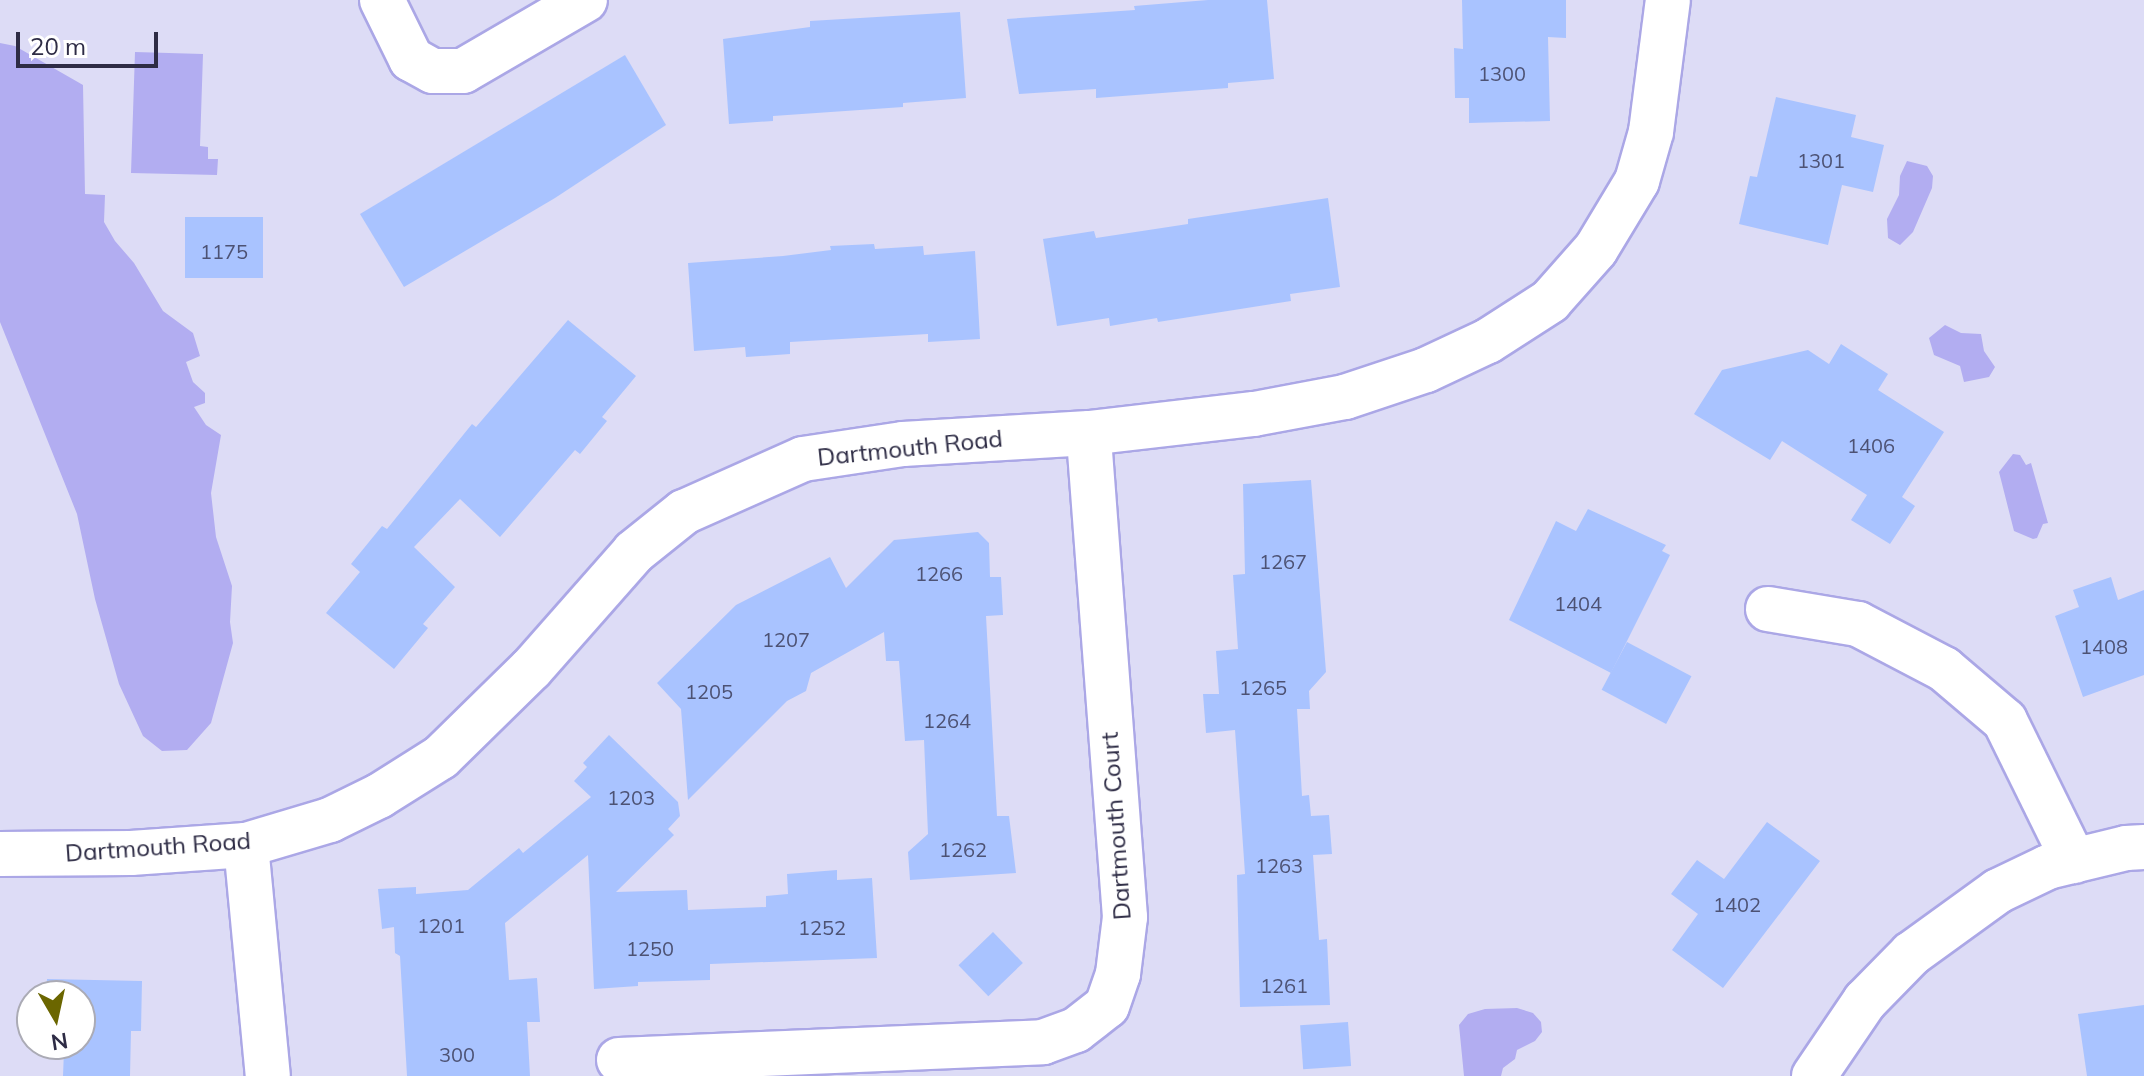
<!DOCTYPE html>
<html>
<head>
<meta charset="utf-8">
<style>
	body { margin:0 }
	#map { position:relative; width:2144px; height:1076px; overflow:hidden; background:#dddcf6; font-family:Mulish,sans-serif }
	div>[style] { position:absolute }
	.water>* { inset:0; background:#b2adf1 }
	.building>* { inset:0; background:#a9c3ff; transform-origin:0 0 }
	.roads { filter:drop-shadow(2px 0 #aba7e6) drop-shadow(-2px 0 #aba7e6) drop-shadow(0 2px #aba7e6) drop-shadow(0 -2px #aba7e6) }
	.street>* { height:44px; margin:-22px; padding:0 22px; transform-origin:22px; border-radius:22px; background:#fff }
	span { translate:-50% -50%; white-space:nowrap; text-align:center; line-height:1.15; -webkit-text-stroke:7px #fff; paint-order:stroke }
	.number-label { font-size:20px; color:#4d5274 }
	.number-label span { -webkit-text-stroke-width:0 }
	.street-label { font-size:24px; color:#2e2c45 }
	.north { position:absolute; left:16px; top:980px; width:80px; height:80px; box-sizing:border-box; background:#fff; border:2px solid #ababb5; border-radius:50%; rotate:171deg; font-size:22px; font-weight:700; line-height:32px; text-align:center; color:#2e2c45 }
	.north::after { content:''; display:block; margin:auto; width:28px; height:36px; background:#6b6600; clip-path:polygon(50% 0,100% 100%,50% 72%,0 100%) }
	.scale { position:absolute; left:16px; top:32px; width:142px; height:36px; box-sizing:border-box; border:4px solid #2e2c45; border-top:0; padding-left:10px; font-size:24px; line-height:28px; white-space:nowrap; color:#2e2c45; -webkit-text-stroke:6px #fff; paint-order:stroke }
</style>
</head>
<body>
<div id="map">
	<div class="water">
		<div style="clip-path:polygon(0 43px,15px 46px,83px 85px,85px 194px,105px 195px,104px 222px,115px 241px,134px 263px,163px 311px,193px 333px,200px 356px,186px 362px,193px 382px,205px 393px,205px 403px,194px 407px,206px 425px,221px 435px,211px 493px,216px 537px,232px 586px,230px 622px,233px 643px,211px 723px,187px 750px,162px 751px,143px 736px,119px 684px,95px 599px,77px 514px,0 322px)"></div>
		<div style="clip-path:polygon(135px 52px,203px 54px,200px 146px,208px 147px,208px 159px,218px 159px,217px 175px,131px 173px)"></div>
		<div style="clip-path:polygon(1907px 161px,1927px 166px,1933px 176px,1932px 188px,1913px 232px,1900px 245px,1888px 238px,1887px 219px,1899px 195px,1900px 176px)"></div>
		<div style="clip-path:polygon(1945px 325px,1961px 333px,1981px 334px,1984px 351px,1995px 367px,1989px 377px,1964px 382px,1960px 366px,1934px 355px,1929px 338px)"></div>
		<div style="clip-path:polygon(2013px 454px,2020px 455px,2026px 465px,2031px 463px,2048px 523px,2043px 524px,2037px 538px,2033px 539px,2014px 531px,1999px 472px)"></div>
		<div style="clip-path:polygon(1517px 1008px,1533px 1013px,1541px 1022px,1542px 1032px,1535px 1041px,1517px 1050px,1515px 1059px,1503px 1068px,1501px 1076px,1464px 1076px,1459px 1025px,1468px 1014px,1485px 1009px)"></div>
	</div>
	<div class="building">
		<div style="clip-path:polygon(1208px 0,1267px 0,1274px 79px,1228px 83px,1228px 88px,1096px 98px,1096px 89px,1019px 94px,1007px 19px,1135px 10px,1134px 6px)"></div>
		<div style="clip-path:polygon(1462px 0,1566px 0,1566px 38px,1548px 37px,1550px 121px,1469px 123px,1469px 98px,1455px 98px,1454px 48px,1463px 49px)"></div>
		<div style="clip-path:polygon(960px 12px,966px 98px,903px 103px,903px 107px,773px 116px,773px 121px,729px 124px,723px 39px,810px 27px,810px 21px)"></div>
		<div style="clip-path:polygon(625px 55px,666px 125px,555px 198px,404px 287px,360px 214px)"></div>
		<div style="clip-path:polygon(1776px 97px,1856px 115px,1851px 137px,1884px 145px,1873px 192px,1842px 185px,1828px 245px,1739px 224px,1750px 176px,1757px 177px)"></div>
		<div style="clip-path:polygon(1328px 198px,1340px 287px,1290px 294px,1291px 301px,1158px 322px,1157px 318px,1110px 326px,1109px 318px,1057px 326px,1043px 239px,1094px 231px,1096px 238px,1188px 224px,1188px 219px)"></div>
		<div style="left:185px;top:217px;width:78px;height:61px"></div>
		<div style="clip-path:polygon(874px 244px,875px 249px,923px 246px,924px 255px,975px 251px,980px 339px,928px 342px,928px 334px,790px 342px,790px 354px,746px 357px,745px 347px,694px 351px,688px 263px,783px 256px,831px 250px,830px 246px)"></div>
		<div style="clip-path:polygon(568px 320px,636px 376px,602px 417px,607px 421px,580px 454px,575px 450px,500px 537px,460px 499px,414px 547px,455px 587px,423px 624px,428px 628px,394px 669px,326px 613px,360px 572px,351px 564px,382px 526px,387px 529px,472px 424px,476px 427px)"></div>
		<div style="clip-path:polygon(1841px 344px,1888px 374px,1878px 390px,1944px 432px,1902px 497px,1915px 506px,1890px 544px,1851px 520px,1867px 495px,1782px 441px,1770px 460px,1694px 414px,1722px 370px,1808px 350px,1829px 364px)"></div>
		<div style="clip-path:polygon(1311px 480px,1326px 672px,1309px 691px,1310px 709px,1297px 709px,1302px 796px,1309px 795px,1311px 816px,1329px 815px,1332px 854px,1313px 855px,1319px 940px,1327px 939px,1330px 1005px,1240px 1007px,1237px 875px,1245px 874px,1235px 730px,1206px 733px,1203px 694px,1219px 694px,1216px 651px,1238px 649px,1233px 575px,1245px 574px,1243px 484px)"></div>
		<div style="clip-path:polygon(1588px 509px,1666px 545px,1662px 551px,1670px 555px,1611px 673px,1509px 620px,1556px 521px,1576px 531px)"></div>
		<div style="clip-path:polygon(978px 532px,989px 543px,990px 577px,1001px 577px,1003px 615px,986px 616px,997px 816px,1009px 816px,1016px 873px,910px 880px,908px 852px,928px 834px,924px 740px,905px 741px,899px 661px,886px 661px,884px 632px,811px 673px,806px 691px,787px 701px,688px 800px,681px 709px,657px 683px,736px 605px,830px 557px,846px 588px,894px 540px)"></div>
		<div style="clip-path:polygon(2111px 577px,2118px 600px,2144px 590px,2144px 675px,2083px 697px,2055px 616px,2079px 607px,2073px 590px)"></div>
		<div style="left:1627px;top:642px;width:73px;height:54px;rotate:28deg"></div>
		<div style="clip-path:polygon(609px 735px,678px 802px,680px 816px,668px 829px,674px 835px,616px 892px,687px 890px,688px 910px,766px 907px,766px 896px,788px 894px,787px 874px,837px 870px,837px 880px,872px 878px,877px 958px,710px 964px,710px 980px,638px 982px,638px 986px,594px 989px,588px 855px,505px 923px,509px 980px,537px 978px,540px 1022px,527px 1022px,530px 1076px,407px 1076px,400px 956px,395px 953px,394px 927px,382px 929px,378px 889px,416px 887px,416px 894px,468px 890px,519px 848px,523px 853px,591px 797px,574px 781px,587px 767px,583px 763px)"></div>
		<div style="clip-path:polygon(1767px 822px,1820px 861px,1723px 988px,1672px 950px,1698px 914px,1671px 894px,1697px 860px,1724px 879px)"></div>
		<div style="left:993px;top:932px;width:43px;height:48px;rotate:46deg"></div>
		<div style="clip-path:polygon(47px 979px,142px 981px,141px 1031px,131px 1031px,130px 1076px,63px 1076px,64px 1050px,46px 1049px,46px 1044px,80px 1044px,80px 996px,46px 996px)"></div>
		<div style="clip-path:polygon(2144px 1005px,2144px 1076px,2087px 1076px,2078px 1014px)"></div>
		<div style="left:1348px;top:1022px;width:44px;height:48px;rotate:86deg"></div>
	</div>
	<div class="roads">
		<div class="street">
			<div style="left:382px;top:0;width:66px;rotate:63.8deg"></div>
			<div style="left:411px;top:59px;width:25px;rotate:29deg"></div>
			<div style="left:433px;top:71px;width:30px"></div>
			<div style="left:463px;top:71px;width:141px;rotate:-30.2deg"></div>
			<div style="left:1768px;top:609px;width:91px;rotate:9.5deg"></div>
			<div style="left:1858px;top:624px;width:97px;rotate:27.6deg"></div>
			<div style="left:1944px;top:669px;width:80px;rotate:40.4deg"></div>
			<div style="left:2005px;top:721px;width:156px;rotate:63.8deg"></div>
			<div style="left:246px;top:845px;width:232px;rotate:84.6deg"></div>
			<div style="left:0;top:854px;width:131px;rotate:-0.4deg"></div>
			<div style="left:131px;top:853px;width:115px;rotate:-4deg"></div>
			<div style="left:246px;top:845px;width:88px;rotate:-16.6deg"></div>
			<div style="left:330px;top:820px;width:55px;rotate:-26.1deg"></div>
			<div style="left:379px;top:796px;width:73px;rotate:-32.2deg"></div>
			<div style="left:441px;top:757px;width:126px;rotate:-44.4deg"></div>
			<div style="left:531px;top:669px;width:156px;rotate:-48.6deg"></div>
			<div style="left:634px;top:552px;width:64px;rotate:-38.7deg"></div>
			<div style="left:684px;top:512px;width:130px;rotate:-24deg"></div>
			<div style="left:803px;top:459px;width:101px;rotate:-8.5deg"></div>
			<div style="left:903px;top:444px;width:186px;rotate:-3.4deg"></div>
			<div style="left:1089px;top:433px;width:166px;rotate:-6.6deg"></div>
			<div style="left:1254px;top:414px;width:93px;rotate:-10.6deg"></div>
			<div style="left:1345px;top:397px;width:85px;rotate:-18.4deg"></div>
			<div style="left:1426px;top:370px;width:68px;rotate:-25.1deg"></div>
			<div style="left:1488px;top:341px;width:74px;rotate:-32.8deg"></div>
			<div style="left:1550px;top:301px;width:69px;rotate:-48.5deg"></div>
			<div style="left:1596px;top:249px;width:79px;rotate:-58.9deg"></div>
			<div style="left:1637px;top:181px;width:51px;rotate:-74.1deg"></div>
			<div style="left:1651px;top:132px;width:133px;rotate:-82.7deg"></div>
			<div style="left:619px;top:1060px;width:424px;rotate:-2.4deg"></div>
			<div style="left:1043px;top:1042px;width:35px;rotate:-20deg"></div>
			<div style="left:1076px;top:1030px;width:39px;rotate:-38deg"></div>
			<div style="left:1107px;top:1006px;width:34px;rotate:-71deg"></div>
			<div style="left:1118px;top:974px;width:57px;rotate:-83deg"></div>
			<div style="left:1125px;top:917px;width:485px;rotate:-94.3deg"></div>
			<div style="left:1814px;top:1076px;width:91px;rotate:-55.8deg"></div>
			<div style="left:1865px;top:1001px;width:66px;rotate:-45.6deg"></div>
			<div style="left:1911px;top:954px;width:107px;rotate:-35.9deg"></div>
			<div style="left:1998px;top:891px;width:55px;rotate:-25.6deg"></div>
			<div style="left:2048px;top:867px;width:80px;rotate:-13.7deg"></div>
			<div style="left:2126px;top:848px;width:18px;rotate:-3deg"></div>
		</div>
	</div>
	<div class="number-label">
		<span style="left:1502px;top:73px">1300</span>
		<span style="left:1821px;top:160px">1301</span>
		<span style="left:224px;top:251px">1175</span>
		<span style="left:1871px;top:445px">1406</span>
		<span style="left:1283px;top:561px">1267</span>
		<span style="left:939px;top:573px">1266</span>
		<span style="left:1578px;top:603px">1404</span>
		<span style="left:786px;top:639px">1207</span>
		<span style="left:2104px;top:646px">1408</span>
		<span style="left:1263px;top:687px">1265</span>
		<span style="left:709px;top:691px">1205</span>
		<span style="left:947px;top:720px">1264</span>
		<span style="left:631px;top:797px">1203</span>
		<span style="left:963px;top:849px">1262</span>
		<span style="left:1279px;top:865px">1263</span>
		<span style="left:1737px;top:904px">1402</span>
		<span style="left:441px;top:925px">1201</span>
		<span style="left:822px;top:927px">1252</span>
		<span style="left:650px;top:948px">1250</span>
		<span style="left:1284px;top:985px">1261</span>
		<span style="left:457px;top:1054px">300</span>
	</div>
	<div class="street-label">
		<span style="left:910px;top:448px;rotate:-6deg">Dartmouth Road</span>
		<span style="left:1116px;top:826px;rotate:-94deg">Dartmouth Court</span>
		<span style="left:158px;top:847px;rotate:-4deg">Dartmouth Road</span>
	</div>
	<div class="north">N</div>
	<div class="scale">20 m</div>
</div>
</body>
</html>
